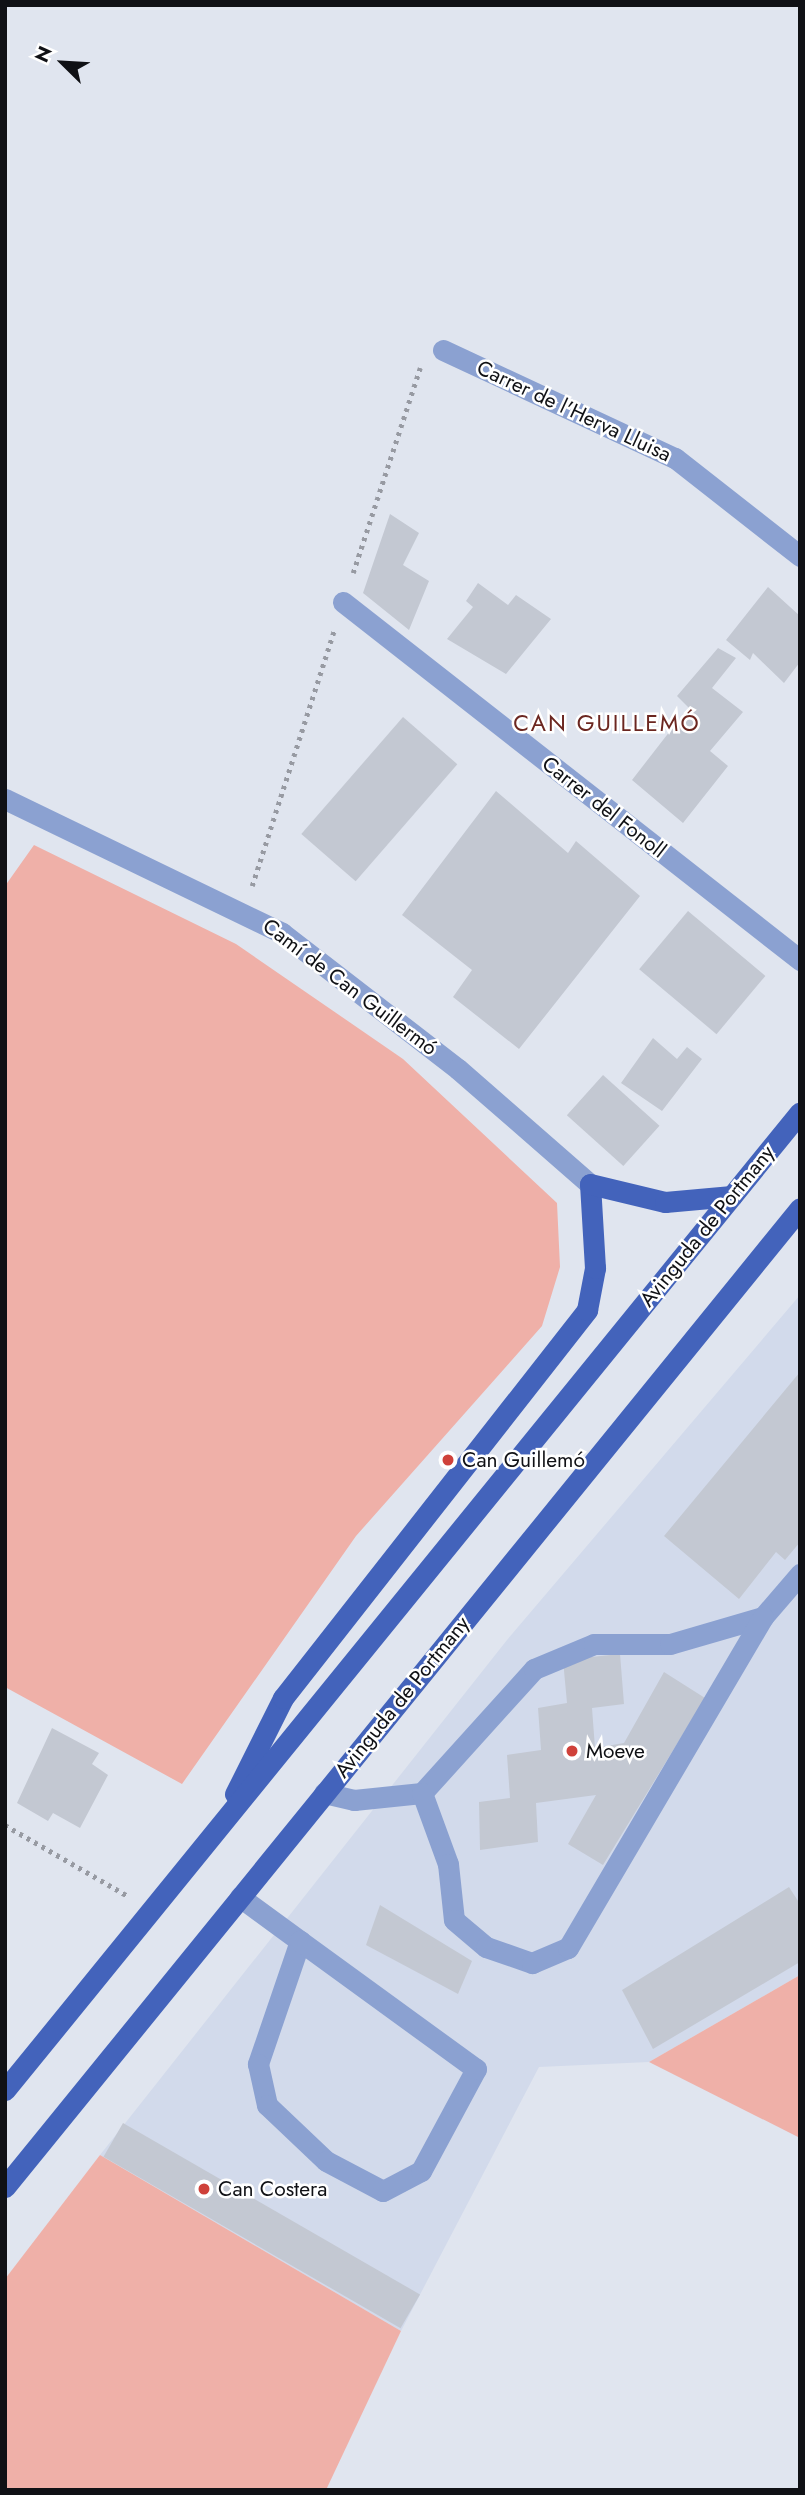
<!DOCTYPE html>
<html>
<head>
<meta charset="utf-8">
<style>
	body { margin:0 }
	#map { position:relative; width:805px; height:2495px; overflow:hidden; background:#e0e5ef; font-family:Jost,sans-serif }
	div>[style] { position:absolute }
	.built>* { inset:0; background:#d2daeb }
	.green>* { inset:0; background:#efb0a8 }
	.building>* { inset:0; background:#c3c8d2; transform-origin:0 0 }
	.path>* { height:4.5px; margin-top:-2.25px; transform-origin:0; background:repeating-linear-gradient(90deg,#979aa2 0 3.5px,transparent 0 8.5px) }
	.minor>* { height:21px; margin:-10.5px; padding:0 10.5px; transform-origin:10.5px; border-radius:10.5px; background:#8ba1d1 }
	.major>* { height:21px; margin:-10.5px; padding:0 10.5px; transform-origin:10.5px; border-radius:10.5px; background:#4363bb }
	.dots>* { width:19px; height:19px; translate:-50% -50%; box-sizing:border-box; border:4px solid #fff; border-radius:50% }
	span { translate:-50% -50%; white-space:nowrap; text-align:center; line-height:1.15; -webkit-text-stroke:5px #fff; paint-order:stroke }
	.street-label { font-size:21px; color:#101115 }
	.poi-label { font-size:21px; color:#101115 }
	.left { translate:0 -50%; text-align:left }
	.neighbourhood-label { font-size:23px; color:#6b2620; letter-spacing:2px }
	.frame { position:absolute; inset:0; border:7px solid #101115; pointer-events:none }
	.north { position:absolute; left:28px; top:28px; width:70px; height:70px; -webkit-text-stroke:5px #fff; paint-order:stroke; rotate:294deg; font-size:19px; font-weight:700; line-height:28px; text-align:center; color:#101115 }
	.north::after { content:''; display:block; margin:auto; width:24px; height:32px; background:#101115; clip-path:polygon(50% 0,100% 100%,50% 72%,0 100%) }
</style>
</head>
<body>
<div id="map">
	<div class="built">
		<div style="clip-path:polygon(800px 1295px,800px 1975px,649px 2062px,539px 2067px,401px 2331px,100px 2155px,507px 1640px)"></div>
	</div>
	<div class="green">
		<div style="clip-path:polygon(34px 845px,236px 944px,403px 1059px,557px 1203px,560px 1267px,542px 1326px,356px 1536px,182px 1784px,5px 1687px,5px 886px)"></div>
		<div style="clip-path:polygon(800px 1975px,800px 2138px,649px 2062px)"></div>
		<div style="clip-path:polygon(100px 2155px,401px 2331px,326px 2490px,5px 2490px,5px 2279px)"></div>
	</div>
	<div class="building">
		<div style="clip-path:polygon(390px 514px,419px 533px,403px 565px,429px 581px,409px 630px,363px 593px)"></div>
		<div style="clip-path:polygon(478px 583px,508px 605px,516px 595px,551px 619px,506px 674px,447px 639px,473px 607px,466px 601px)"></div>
		<div style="clip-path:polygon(768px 587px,800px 616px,800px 662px,784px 683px,753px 653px,750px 660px,726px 640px)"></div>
		<div style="clip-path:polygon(718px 648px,736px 658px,712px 688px,743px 712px,710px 751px,728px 766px,683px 823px,632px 780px,677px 722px,681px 727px,693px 712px,677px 696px)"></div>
		<div style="left:403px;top:717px;width:72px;height:155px;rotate:41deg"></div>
		<div style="clip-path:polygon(496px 791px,568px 853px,576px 841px,640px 896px,519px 1049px,453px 997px,472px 970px,402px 915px)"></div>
		<div style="left:688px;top:911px;width:101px;height:76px;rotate:40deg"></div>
		<div style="clip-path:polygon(653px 1038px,677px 1059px,687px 1047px,702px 1059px,662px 1111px,621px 1083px)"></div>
		<div style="left:603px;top:1075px;width:76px;height:54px;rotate:42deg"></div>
		<div style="clip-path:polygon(800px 1372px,800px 1542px,785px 1560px,776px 1552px,739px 1599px,664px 1536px)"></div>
		<div style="clip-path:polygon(620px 1654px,624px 1704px,592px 1708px,595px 1748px,624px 1743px,664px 1672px,705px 1698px,603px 1865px,568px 1844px,596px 1795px,536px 1803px,538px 1842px,480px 1850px,479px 1802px,510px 1798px,507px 1755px,541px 1750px,538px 1708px,567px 1703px,563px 1660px)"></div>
		<div style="clip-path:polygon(52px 1728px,99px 1753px,92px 1764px,108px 1775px,80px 1828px,53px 1813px,48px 1821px,17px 1803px)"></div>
		<div style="clip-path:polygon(789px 1887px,800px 1904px,800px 1962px,653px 2049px,622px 1990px)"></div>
		<div style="clip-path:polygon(380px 1905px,472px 1961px,458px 1994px,366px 1945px)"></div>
		<div style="left:123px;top:2123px;width:343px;height:39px;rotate:30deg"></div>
	</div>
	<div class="path">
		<div style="left:353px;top:573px;width:216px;rotate:-71.9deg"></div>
		<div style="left:252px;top:886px;width:268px;rotate:-72.2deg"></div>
		<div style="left:5px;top:1825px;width:140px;rotate:30deg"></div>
	</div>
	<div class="minor">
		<div style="left:443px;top:350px;width:256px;rotate:25deg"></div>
		<div style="left:675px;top:458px;width:159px;rotate:38.1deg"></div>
		<div style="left:343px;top:602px;width:581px;rotate:38.07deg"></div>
		<div style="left:5px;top:799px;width:308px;rotate:25.8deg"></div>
		<div style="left:282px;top:933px;width:222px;rotate:37.7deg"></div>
		<div style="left:458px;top:1069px;width:175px;rotate:41.1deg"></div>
		<div style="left:324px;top:1793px;width:31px;rotate:13deg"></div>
		<div style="left:354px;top:1800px;width:68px;rotate:-5.9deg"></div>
		<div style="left:422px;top:1793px;width:167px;rotate:-47.9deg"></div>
		<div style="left:534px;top:1669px;width:65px;rotate:-22.6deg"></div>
		<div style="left:594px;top:1644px;width:76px"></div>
		<div style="left:670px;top:1644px;width:97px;rotate:-16.2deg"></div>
		<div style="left:763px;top:1617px;width:57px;rotate:-49.3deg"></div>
		<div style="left:422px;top:1793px;width:76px;rotate:69.9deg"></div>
		<div style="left:448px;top:1864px;width:56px;rotate:83.9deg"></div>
		<div style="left:454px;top:1920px;width:42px;rotate:40.2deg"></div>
		<div style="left:486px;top:1947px;width:49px;rotate:19.2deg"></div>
		<div style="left:532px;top:1963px;width:39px;rotate:-23deg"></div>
		<div style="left:568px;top:1948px;width:384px;rotate:-59.5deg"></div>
		<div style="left:240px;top:1897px;width:74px;rotate:36.3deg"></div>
		<div style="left:300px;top:1941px;width:130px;rotate:108.9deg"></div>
		<div style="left:258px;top:2064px;width:42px;rotate:77.6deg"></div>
		<div style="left:267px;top:2105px;width:81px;rotate:43.5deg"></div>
		<div style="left:326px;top:2161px;width:64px;rotate:27.8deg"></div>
		<div style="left:383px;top:2191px;width:43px;rotate:-27.8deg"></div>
		<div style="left:421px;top:2171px;width:116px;rotate:-61.7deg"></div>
		<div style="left:476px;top:2069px;width:218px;rotate:-144deg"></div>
	</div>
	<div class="major">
		<div style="left:235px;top:1794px;width:107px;rotate:-63.4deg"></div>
		<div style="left:283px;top:1698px;width:493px;rotate:-51.9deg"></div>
		<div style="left:587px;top:1310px;width:43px;rotate:-79.2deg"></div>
		<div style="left:595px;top:1268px;width:84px;rotate:-93.4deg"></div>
		<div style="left:590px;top:1184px;width:77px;rotate:13.5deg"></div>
		<div style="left:665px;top:1202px;width:67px;rotate:-5.1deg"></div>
		<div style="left:5px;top:2090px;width:1260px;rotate:-50.89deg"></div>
		<div style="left:5px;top:2187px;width:1261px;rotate:-50.92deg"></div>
	</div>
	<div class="dots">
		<div style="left:448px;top:1460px;background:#cf413a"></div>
		<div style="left:572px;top:1751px;background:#cf413a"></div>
		<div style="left:204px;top:2189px;background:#cf413a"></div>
	</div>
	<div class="street-label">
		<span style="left:574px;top:411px;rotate:25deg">Carrer de l'Herva Lluisa</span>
		<span style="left:604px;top:807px;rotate:38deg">Carrer del Fonoll</span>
		<span style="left:350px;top:987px;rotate:37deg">Camí de Can Guillermó</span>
		<span style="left:707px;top:1226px;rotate:-51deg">Avinguda de Portmany</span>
		<span style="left:402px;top:1697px;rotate:-51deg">Avinguda de Portmany</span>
	</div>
	<div class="poi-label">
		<span class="left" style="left:462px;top:1460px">Can Guillemó</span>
		<span class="left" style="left:586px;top:1751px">Moeve</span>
		<span class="left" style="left:218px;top:2189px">Can Costera</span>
	</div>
	<div class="neighbourhood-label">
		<span style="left:607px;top:723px">CAN GUILLEMÓ</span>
	</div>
	<div class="frame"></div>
	<div class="north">N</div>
</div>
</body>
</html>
